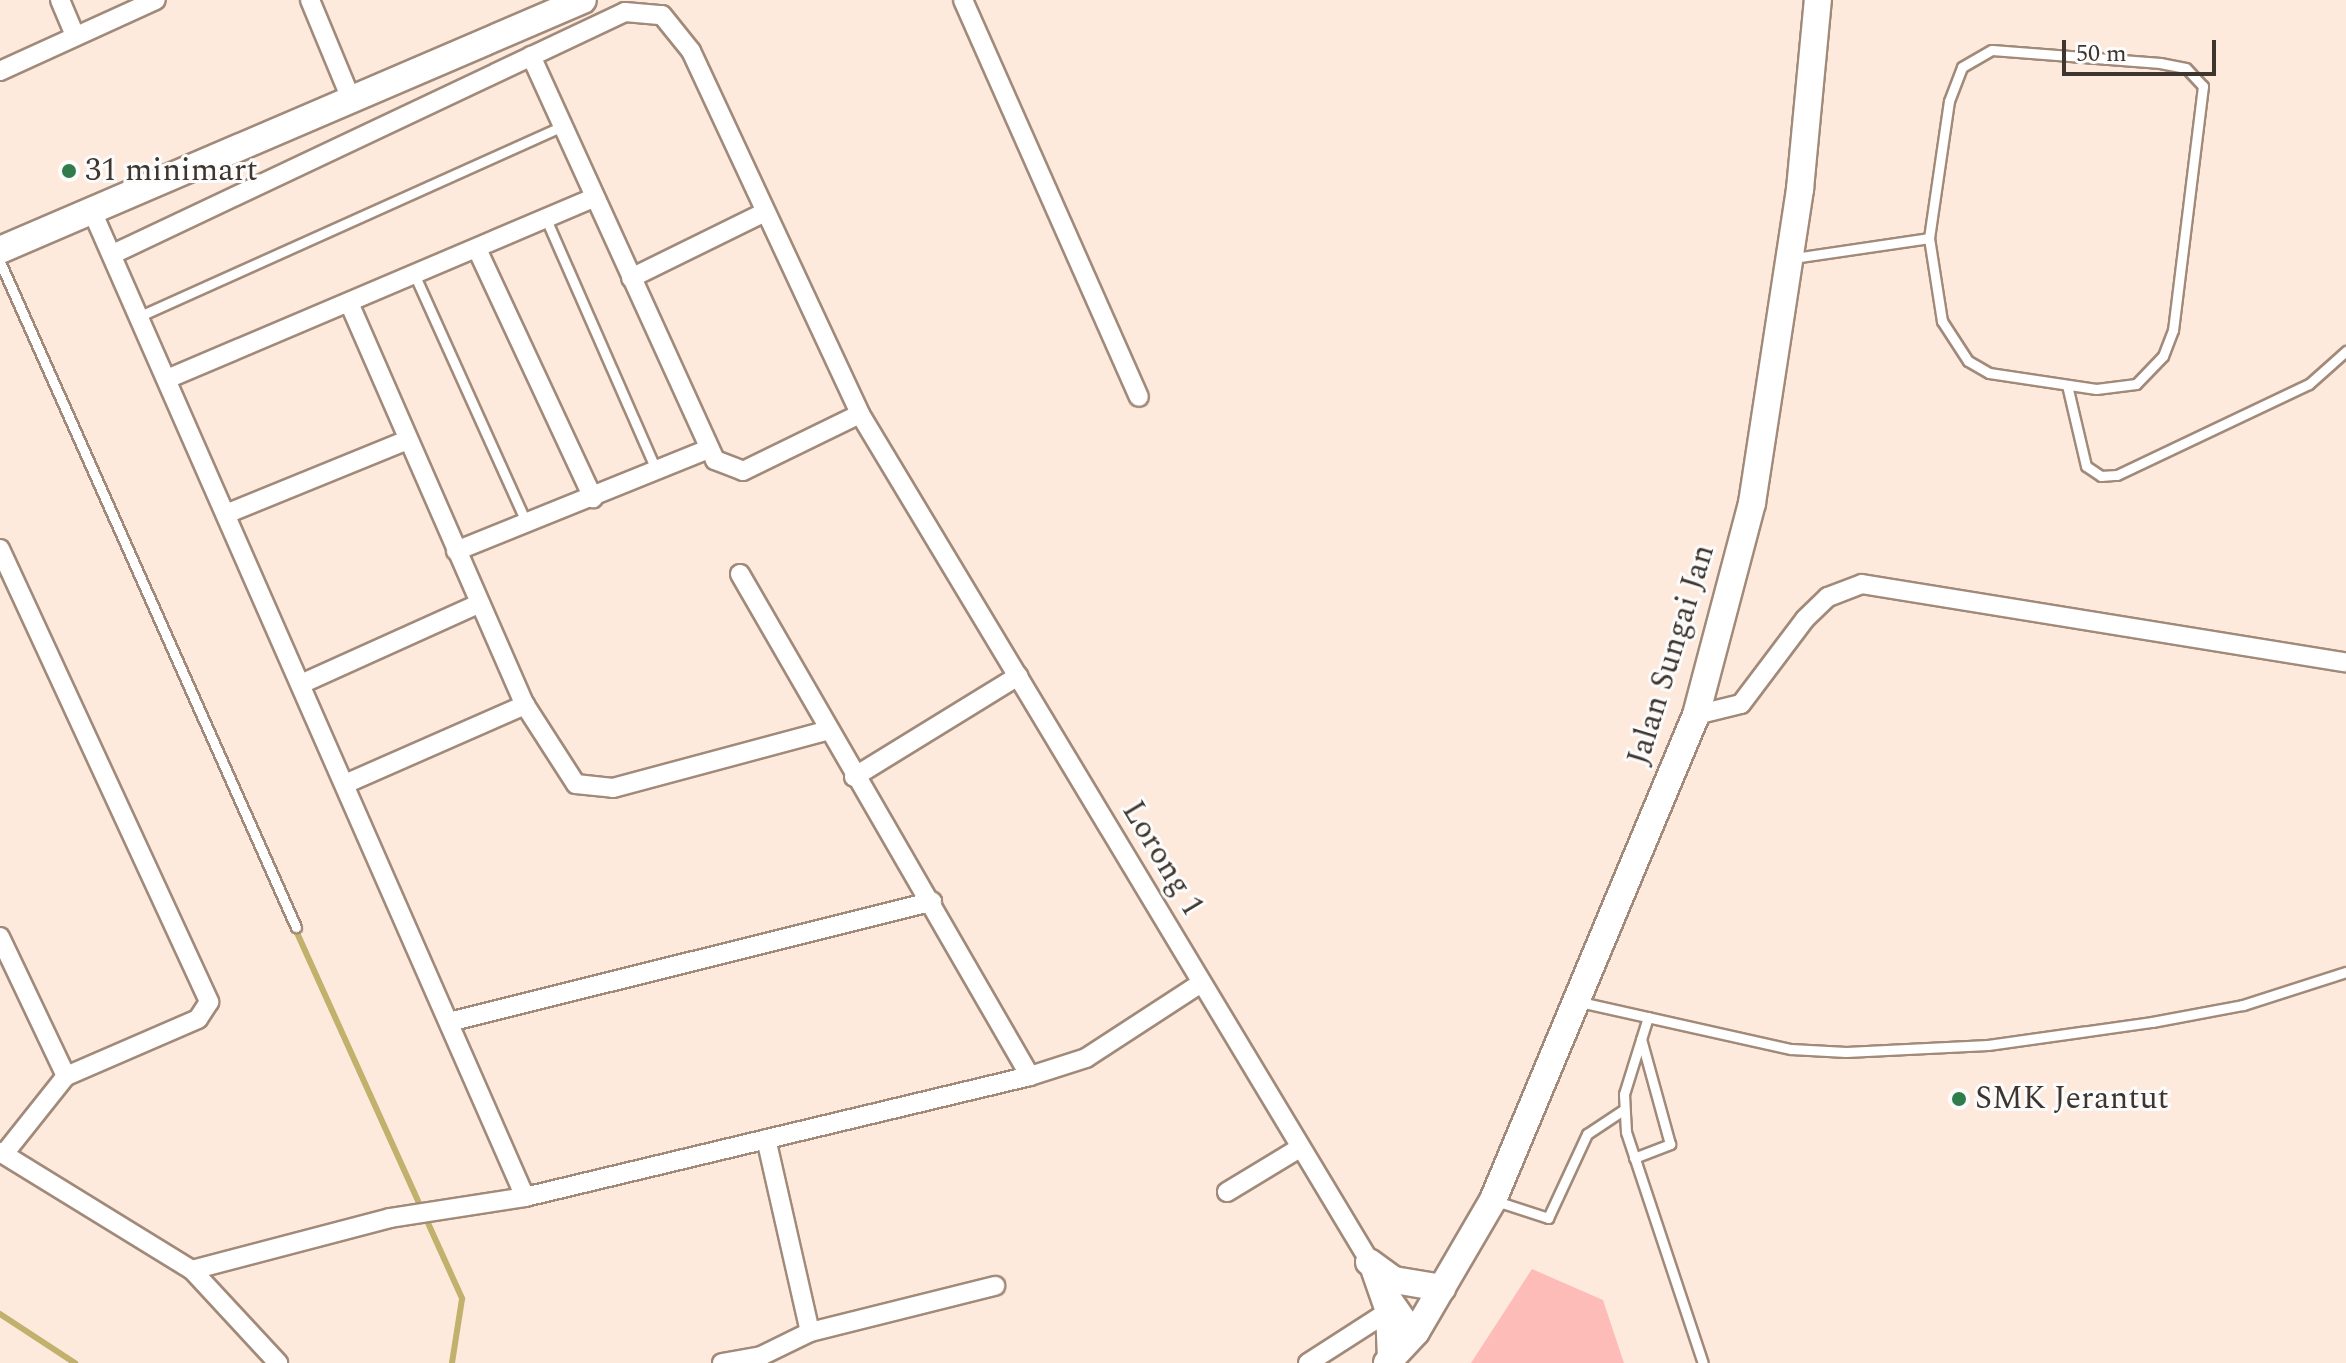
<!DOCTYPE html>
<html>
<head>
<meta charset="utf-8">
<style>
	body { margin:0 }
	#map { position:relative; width:2346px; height:1363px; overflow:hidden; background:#feeadc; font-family:Spectral,serif }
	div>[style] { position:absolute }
	.green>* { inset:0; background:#febcb9 }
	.stream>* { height:6px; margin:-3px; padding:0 3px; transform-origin:3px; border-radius:3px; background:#c1b16d }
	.roads { filter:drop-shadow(2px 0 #a18a7a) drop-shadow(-2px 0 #a18a7a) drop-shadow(0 2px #a18a7a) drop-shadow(0 -2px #a18a7a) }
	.lane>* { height:9px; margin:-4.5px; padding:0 4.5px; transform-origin:4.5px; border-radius:4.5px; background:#fff }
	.street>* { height:18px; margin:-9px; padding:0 9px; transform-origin:9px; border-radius:9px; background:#fff }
	.secondary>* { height:26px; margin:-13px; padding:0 13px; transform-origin:13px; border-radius:13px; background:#fff }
	.dots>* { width:22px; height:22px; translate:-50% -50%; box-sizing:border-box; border:4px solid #fcfcfc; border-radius:50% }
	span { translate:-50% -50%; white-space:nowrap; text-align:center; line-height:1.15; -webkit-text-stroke:6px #fcfcfc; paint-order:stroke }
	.poi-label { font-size:32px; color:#3e352e }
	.left { translate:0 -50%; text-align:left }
	.street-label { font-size:32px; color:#3e352e }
	.scale { position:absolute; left:2062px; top:40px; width:154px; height:36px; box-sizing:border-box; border:4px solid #3e352e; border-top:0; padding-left:10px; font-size:24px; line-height:28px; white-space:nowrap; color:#3e352e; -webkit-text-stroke:6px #fcfcfc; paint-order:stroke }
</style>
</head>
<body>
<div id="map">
	<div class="green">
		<div style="clip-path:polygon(1532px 1269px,1603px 1300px,1624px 1363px,1471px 1363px)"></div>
	</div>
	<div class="stream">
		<div style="left:293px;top:924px;width:411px;rotate:65.7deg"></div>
		<div style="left:462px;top:1299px;width:65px;rotate:98.9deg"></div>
		<div style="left:0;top:1314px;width:90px;rotate:33.2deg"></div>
	</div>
	<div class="roads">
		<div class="lane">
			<div style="left:1992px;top:50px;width:169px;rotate:4.4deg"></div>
			<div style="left:2160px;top:63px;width:26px;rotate:11deg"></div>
			<div style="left:2186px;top:68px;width:25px;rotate:47deg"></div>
			<div style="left:2203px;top:86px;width:246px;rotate:97deg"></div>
			<div style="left:2173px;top:330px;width:28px;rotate:111deg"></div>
			<div style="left:2163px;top:356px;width:39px;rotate:134deg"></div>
			<div style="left:2136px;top:384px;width:40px;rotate:172.9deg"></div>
			<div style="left:2096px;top:389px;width:108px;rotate:-171.5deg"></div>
			<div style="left:1989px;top:373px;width:24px;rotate:-150deg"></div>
			<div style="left:1968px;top:361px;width:48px;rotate:-123deg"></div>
			<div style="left:1942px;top:321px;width:84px;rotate:-98.9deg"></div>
			<div style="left:1929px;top:238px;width:138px;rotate:-81.7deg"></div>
			<div style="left:1949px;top:101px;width:36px;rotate:-69deg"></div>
			<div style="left:1962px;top:67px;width:34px;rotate:-30deg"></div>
			<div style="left:546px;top:219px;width:274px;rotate:66.3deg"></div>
			<div style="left:1794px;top:258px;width:136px;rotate:-8.4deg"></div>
			<div style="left:0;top:262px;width:728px;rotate:66.01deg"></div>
			<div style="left:415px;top:276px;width:272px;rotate:65.7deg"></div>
			<div style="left:140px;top:316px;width:464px;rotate:-24.2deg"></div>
			<div style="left:2067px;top:385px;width:83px;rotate:76.8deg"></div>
			<div style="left:2086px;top:466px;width:18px;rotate:34deg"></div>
			<div style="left:2101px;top:476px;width:16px;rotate:-4deg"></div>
			<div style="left:2117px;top:475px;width:212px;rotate:-25.4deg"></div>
			<div style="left:2309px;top:384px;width:50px;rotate:-41.7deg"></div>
			<div style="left:1580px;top:1002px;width:216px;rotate:12.6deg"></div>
			<div style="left:1791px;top:1049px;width:55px;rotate:3.1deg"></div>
			<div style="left:1846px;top:1052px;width:142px;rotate:-2.8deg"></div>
			<div style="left:1988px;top:1045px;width:166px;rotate:-8deg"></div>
			<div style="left:2152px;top:1022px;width:93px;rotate:-10.6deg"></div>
			<div style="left:2243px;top:1005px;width:108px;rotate:-17.8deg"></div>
			<div style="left:1648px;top:1017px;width:81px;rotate:107.3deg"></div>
			<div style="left:1624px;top:1094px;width:38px;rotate:87deg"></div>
			<div style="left:1626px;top:1132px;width:243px;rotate:71.6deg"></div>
			<div style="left:1634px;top:1158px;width:39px;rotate:-21deg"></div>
			<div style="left:1670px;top:1144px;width:109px;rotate:-105.4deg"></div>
			<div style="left:1496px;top:1201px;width:55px;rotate:18.1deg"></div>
			<div style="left:1548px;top:1218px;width:93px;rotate:-65.1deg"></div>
			<div style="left:1587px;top:1134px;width:43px;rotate:-33.7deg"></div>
		</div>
		<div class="street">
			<div style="left:60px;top:0;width:39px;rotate:67deg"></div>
			<div style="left:310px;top:0;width:102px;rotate:67.5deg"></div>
			<div style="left:963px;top:0;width:434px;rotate:66.1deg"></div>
			<div style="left:531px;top:56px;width:444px;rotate:65.5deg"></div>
			<div style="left:715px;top:460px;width:30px;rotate:21deg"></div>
			<div style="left:743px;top:471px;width:130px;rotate:-26deg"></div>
			<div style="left:0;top:71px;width:171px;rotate:-24.5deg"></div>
			<div style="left:92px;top:211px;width:1077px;rotate:66.29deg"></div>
			<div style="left:477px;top:249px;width:275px;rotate:65deg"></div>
			<div style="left:113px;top:254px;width:566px;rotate:-25.3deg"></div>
			<div style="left:625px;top:12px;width:37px;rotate:5deg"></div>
			<div style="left:662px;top:15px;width:46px;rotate:51.1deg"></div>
			<div style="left:691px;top:51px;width:400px;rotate:65deg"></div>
			<div style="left:860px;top:414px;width:999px;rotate:58.97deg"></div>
			<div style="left:631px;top:278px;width:149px;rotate:-26.2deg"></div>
			<div style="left:350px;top:305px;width:437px;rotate:66.4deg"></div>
			<div style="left:525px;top:705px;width:94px;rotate:57.2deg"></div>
			<div style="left:576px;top:784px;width:37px;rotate:6deg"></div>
			<div style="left:613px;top:788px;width:220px;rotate:-15deg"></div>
			<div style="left:167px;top:379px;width:465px;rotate:-23deg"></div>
			<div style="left:226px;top:514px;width:196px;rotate:-22.2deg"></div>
			<div style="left:0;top:549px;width:499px;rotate:65.2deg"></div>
			<div style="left:209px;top:1002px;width:20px;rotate:123deg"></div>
			<div style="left:198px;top:1019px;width:144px;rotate:156.6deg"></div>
			<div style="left:66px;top:1076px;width:100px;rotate:128.5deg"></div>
			<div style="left:456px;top:551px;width:273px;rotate:-22deg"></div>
			<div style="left:740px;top:574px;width:580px;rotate:59.99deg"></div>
			<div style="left:301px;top:684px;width:196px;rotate:-24.3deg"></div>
			<div style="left:1696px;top:715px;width:46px;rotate:-13.7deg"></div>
			<div style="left:1741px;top:704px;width:106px;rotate:-53deg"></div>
			<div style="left:1805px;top:619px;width:32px;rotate:-44deg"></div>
			<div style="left:1828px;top:597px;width:36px;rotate:-21deg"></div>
			<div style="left:1862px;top:584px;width:490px;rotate:9.2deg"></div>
			<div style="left:854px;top:777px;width:193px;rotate:-31.6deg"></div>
			<div style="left:345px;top:784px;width:197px;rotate:-23.7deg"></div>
			<div style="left:0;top:937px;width:154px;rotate:64.6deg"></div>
			<div style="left:449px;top:1022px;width:498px;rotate:-14deg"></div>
			<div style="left:0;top:1152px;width:225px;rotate:31.6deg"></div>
			<div style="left:192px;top:1270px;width:127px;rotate:47.2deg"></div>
			<div style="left:1227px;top:1192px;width:83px;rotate:-31.2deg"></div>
			<div style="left:192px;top:1270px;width:205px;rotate:-14.7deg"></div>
			<div style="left:390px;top:1218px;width:137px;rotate:-8.8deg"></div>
			<div style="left:525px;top:1197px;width:519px;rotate:-13.47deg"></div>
			<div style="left:1030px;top:1076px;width:59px;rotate:-17.8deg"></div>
			<div style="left:1086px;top:1058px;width:137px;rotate:-33.1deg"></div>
			<div style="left:1388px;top:1292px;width:49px;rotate:55deg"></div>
			<div style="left:810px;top:1332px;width:191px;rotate:-14deg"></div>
			<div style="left:722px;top:1363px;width:40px;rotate:-10deg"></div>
			<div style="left:761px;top:1356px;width:55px;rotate:-26.1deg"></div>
			<div style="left:810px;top:1332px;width:198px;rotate:-102.8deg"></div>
			<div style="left:1308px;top:1363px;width:96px;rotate:-32.7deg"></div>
		</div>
		<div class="secondary">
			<div style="left:0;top:250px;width:634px;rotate:-23.21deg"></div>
			<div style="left:1369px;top:1262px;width:31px;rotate:36deg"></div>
			<div style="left:1394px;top:1280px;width:49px;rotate:9.5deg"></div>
			<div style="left:1375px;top:1271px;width:42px;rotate:70.7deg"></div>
			<div style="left:1389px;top:1311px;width:48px;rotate:87.6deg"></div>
			<div style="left:1387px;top:1363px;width:42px;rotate:-46.9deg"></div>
			<div style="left:1416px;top:1332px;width:153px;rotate:-59.7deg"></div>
			<div style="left:1493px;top:1200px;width:526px;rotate:-67.29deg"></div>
			<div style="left:1696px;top:715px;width:219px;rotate:-75.2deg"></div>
			<div style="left:1752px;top:503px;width:318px;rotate:-81.3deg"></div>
			<div style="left:1800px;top:189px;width:190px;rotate:-84.6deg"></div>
		</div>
	</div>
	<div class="dots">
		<div style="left:69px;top:171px;background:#307c4b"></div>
		<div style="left:1959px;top:1099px;background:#307c4b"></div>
	</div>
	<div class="poi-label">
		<span class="left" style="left:85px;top:171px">31 minimart</span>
		<span class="left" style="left:1975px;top:1099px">SMK Jerantut</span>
	</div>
	<div class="street-label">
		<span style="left:1672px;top:655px;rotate:-73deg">Jalan Sungai Jan</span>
		<span style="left:1162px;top:859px;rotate:59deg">Lorong 1</span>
	</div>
	<div class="scale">50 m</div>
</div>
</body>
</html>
